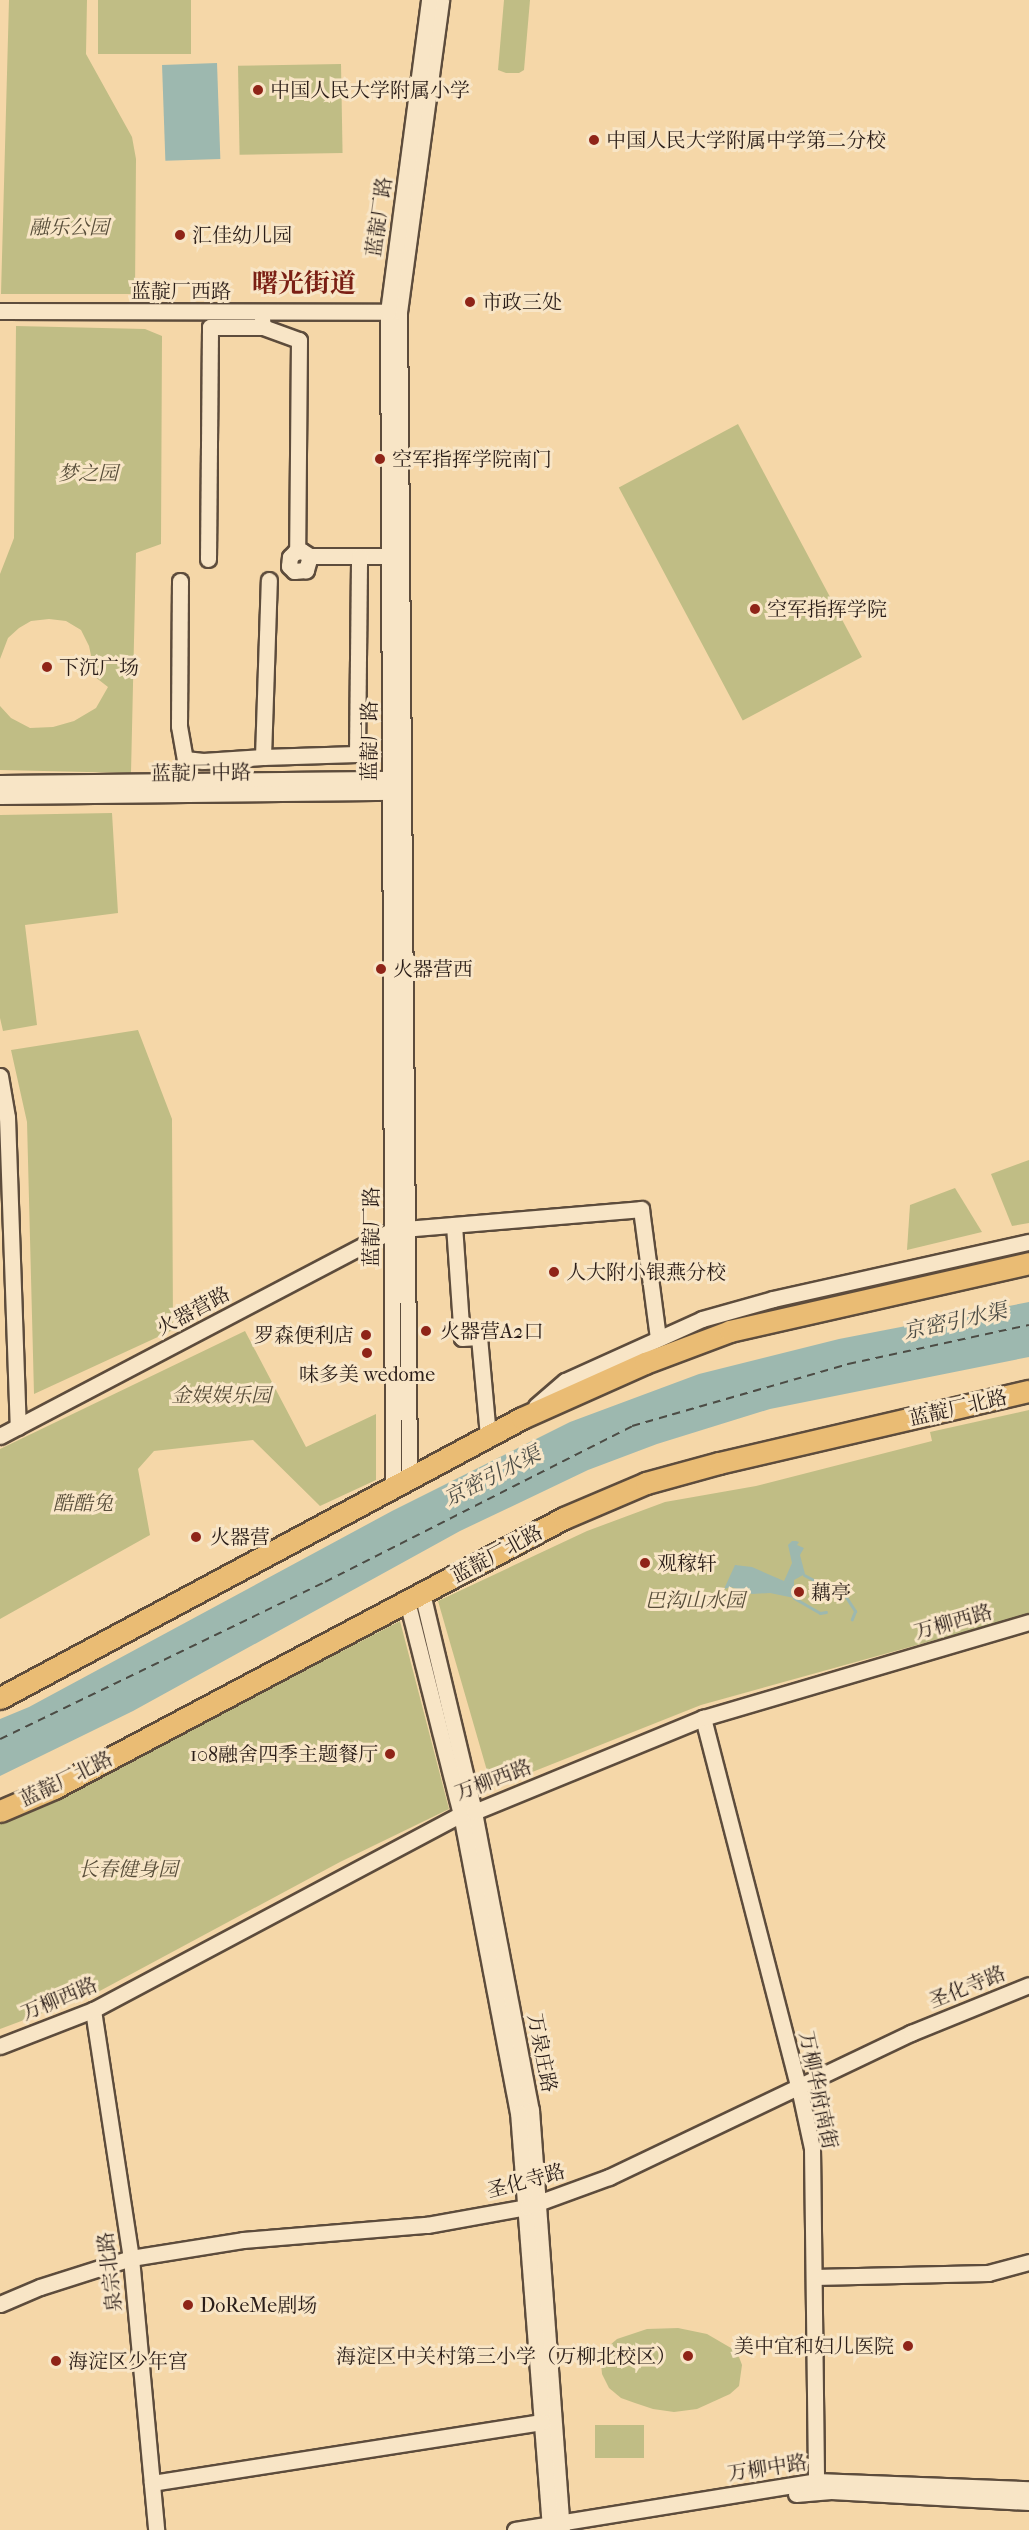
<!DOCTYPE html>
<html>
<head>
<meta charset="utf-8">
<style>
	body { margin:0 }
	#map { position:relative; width:1029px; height:2530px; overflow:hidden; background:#f5d7a8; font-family:"IM FELL French Canon","Noto Serif SC",serif }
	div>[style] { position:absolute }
	.green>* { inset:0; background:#c0bd85; transform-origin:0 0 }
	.water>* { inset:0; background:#9db8af; transform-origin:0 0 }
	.stream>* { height:3px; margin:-1.5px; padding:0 1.5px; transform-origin:1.5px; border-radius:1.5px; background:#9db8af }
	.ferry>* { height:1.5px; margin-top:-0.75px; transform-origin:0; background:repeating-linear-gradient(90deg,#4c4c45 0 8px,transparent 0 14px) }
	.roads { filter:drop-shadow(2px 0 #5d4c3c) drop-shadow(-2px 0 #5d4c3c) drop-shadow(0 2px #5d4c3c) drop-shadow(0 -2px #5d4c3c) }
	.minor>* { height:15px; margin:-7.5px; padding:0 7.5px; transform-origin:7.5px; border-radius:7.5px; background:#f8e5c6 }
	.highway>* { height:21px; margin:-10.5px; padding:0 10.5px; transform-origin:10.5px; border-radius:10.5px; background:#eabc74 }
	.dots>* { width:16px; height:16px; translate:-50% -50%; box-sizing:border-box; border:3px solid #f8e5c6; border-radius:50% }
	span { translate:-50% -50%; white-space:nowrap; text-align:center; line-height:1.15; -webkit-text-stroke:6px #f8e5c6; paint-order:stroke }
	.poi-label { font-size:20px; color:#2a1d18 }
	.left { translate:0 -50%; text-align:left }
	.right { translate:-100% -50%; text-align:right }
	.street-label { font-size:20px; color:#2a1d18 }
	.park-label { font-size:20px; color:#574d39; font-style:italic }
	.water-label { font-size:21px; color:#4c4c45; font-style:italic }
	.district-label { font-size:26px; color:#7a1f14; font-weight:700 }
</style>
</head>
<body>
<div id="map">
	<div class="green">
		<div style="clip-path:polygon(9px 0,87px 0,86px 54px,132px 137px,136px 159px,135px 294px,1px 294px)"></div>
		<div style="left:98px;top:0;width:93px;height:54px"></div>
		<div style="clip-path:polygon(504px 0,530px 0,524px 70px,519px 73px,506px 73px,498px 70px)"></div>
		<div style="left:341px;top:64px;width:89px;height:103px;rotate:89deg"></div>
		<div style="clip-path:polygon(16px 326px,145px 329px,162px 336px,161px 544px,136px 553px,131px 773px,0 770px,0 706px,11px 718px,30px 728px,53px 727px,74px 721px,96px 708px,108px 687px,90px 673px,92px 660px,89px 646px,81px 630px,66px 621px,49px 619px,31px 621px,19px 628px,8px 638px,0 659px,0 574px,14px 538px)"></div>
		<div style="left:738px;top:424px;width:264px;height:135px;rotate:62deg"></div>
		<div style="clip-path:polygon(112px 813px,118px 913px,25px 925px,37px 1025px,3px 1031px,0 1018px,0 815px)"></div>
		<div style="clip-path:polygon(138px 1030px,172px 1119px,173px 1330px,34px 1394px,27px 1122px,11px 1050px)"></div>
		<div style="clip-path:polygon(1029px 1160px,1029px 1223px,1012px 1226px,991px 1174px)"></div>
		<div style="clip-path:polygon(955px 1188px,982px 1232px,907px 1250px,910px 1205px)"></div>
		<div style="clip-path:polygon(245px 1331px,306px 1447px,376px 1414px,376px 1480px,320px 1506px,253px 1440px,154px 1451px,138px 1469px,150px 1535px,0 1619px,0 1449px)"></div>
		<div style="clip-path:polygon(1029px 1410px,1029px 1614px,701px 1705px,492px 1788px,438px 1601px,587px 1531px,665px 1502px,756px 1486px,932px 1441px,930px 1432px)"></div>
		<div style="clip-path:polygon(400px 1621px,449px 1809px,340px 1862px,96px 1993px,0 2029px,0 1822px,47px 1804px)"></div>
		<div style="clip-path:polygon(678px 2328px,707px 2334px,731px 2348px,739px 2357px,742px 2365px,739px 2386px,730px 2394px,697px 2409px,674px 2412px,653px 2409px,635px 2403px,621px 2398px,609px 2388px,602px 2374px,601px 2363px,609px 2346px,617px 2339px,647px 2329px)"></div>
		<div style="left:644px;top:2425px;width:33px;height:49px;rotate:90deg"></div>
	</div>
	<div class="water">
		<div style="left:217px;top:63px;width:96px;height:55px;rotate:88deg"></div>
		<div style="clip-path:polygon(1029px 1302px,1029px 1357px,770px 1409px,657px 1444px,588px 1470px,460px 1531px,133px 1711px,0 1776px,0 1719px,29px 1707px,392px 1511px,570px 1422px,699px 1374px,839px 1339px)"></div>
		<div style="clip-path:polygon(792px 1541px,796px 1541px,799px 1542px,797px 1545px,804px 1548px,800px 1555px,805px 1574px,794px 1580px,794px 1598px,770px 1593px,752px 1594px,731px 1587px,724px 1589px,735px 1565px,752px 1567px,784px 1581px,792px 1563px,788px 1545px)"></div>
	</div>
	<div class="stream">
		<div style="left:804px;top:1575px;width:47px;rotate:27.6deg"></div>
		<div style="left:846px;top:1597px;width:17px;rotate:57deg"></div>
		<div style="left:855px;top:1611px;width:9px;rotate:111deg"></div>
		<div style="left:794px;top:1598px;width:30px;rotate:30deg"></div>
		<div style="left:820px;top:1613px;width:6px;rotate:-9deg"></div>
	</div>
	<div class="ferry">
		<div style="left:0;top:1739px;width:361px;rotate:-25.8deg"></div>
		<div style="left:325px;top:1582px;width:344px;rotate:-26.9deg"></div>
		<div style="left:632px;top:1426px;width:225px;rotate:-16deg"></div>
		<div style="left:848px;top:1364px;width:185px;rotate:-12.2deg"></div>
	</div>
	<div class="roads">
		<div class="minor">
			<div style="left:0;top:311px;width:396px;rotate:0.1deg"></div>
			<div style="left:262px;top:319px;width:8px;rotate:83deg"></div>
			<div style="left:263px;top:327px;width:38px;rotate:20deg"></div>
			<div style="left:299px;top:340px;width:211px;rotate:90.5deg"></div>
			<div style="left:310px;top:556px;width:15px;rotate:106deg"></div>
			<div style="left:306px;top:570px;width:12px;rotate:175deg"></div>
			<div style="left:294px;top:571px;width:7px;rotate:-135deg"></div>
			<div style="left:289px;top:566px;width:9px;rotate:-84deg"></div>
			<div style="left:290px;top:557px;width:7px;rotate:-45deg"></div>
			<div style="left:295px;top:552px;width:7px;rotate:-8deg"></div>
			<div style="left:302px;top:551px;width:9px;rotate:32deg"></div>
			<div style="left:310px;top:556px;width:79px"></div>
			<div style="left:389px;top:556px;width:8px;rotate:-30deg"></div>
			<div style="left:208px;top:559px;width:232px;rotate:-89.5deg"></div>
			<div style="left:210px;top:327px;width:53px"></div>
			<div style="left:180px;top:581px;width:145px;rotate:90.4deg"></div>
			<div style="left:179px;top:726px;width:34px;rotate:80deg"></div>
			<div style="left:185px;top:759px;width:18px;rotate:6deg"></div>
			<div style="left:203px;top:761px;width:60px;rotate:-3.8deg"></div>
			<div style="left:263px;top:757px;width:177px;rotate:-88.1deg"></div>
			<div style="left:263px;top:757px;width:94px;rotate:-1.8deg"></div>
			<div style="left:357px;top:754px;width:198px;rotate:-89.4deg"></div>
			<div style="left:0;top:783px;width:400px;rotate:-0.6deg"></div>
			<div style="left:0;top:796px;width:399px;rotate:-0.6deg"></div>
			<div style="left:0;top:1076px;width:42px;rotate:80.3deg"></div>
			<div style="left:7px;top:1117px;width:310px;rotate:88deg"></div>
			<div style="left:454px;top:1225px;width:113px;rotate:86deg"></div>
			<div style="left:462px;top:1338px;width:17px;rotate:-3deg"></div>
			<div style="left:479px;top:1337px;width:99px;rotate:84.8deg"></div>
			<div style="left:536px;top:1406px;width:38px;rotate:-41deg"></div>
			<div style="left:565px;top:1381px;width:150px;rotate:-24.3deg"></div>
			<div style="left:702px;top:1319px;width:74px;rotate:-15.7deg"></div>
			<div style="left:773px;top:1299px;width:262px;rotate:-12.6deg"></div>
			<div style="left:0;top:1436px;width:443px;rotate:-27.7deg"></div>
			<div style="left:392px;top:1230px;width:250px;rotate:-4.8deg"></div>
			<div style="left:641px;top:1209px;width:130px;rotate:82.5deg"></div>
			<div style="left:409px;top:1477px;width:1165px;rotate:-90.49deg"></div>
			<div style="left:399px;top:312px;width:315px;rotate:-82.3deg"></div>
			<div style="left:393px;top:1485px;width:1173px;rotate:-90.24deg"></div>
			<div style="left:388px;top:312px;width:315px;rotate:-82.5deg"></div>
			<div style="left:422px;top:1593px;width:225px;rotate:76.6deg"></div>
			<div style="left:474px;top:1812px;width:303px;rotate:79.2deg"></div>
			<div style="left:531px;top:2110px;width:421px;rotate:85.8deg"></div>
			<div style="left:407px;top:1601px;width:220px;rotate:75.8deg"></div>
			<div style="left:461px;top:1814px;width:303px;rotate:79.2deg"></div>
			<div style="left:518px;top:2112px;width:419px;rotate:85.6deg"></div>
			<div style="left:703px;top:1718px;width:382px;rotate:75.5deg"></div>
			<div style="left:799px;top:2088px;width:61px;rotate:77.8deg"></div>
			<div style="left:812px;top:2148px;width:333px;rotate:89.3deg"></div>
			<div style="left:93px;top:2010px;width:251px;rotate:81.3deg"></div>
			<div style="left:131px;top:2258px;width:273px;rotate:84.7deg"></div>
			<div style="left:0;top:2046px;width:100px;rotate:-21.2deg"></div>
			<div style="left:93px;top:2010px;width:417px;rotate:-28deg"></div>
			<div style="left:461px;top:1814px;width:13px;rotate:-9deg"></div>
			<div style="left:474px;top:1812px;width:248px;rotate:-22.3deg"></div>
			<div style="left:703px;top:1718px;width:340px;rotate:-16.4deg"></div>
			<div style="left:814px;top:2277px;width:174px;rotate:-1.3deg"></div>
			<div style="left:988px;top:2273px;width:42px;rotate:-15deg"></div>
			<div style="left:0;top:2304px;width:43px;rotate:-23deg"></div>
			<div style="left:40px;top:2287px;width:96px;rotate:-17.7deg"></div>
			<div style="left:131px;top:2258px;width:113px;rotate:-9.1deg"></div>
			<div style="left:243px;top:2240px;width:185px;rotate:-4.7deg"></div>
			<div style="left:427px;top:2225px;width:102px;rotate:-10.2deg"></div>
			<div style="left:527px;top:2207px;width:87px;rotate:-20.1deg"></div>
			<div style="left:609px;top:2177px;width:335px;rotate:-25.5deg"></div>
			<div style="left:911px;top:2033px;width:127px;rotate:-22.1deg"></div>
			<div style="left:152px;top:2483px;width:395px;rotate:-8.9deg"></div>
			<div style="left:796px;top:2494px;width:35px;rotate:-5deg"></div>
			<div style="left:831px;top:2491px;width:198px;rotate:3.2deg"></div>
			<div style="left:515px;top:2530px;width:305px;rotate:-9.2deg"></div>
			<div style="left:816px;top:2481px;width:213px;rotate:2.2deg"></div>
		</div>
		<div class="highway">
			<div style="left:0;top:1698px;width:592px;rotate:-28.21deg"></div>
			<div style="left:522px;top:1418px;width:135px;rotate:-24.1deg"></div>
			<div style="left:645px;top:1363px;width:91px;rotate:-20.6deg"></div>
			<div style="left:730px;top:1331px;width:307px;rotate:-12.8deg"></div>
			<div style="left:0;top:1811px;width:59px;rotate:-23.1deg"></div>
			<div style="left:54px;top:1788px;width:577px;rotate:-27.9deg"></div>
			<div style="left:564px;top:1518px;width:89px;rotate:-23.1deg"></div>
			<div style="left:646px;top:1483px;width:76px;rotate:-15.3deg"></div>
			<div style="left:719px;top:1463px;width:318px;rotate:-13.1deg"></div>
		</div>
	</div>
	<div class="dots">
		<div style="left:258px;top:90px;background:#8f2418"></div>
		<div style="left:594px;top:140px;background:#8f2418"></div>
		<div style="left:180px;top:235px;background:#8f2418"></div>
		<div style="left:470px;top:302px;background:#8f2418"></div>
		<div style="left:380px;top:459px;background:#8f2418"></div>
		<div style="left:755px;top:609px;background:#8f2418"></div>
		<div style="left:47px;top:667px;background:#8f2418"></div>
		<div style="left:381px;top:969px;background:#8f2418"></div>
		<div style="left:554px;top:1272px;background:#8f2418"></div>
		<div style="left:426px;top:1331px;background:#8f2418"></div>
		<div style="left:366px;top:1335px;background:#8f2418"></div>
		<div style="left:367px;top:1353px;background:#8f2418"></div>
		<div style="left:196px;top:1537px;background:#8f2418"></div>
		<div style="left:645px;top:1563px;background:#8f2418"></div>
		<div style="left:799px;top:1592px;background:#8f2418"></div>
		<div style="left:390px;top:1754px;background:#8f2418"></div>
		<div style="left:188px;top:2305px;background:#8f2418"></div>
		<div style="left:908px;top:2346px;background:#8f2418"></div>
		<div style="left:688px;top:2356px;background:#8f2418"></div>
		<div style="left:56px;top:2361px;background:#8f2418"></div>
	</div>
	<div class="poi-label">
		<span class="left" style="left:270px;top:90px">中国人民大学附属小学</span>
		<span class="left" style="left:606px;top:140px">中国人民大学附属中学第二分校</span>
		<span class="left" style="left:192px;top:235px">汇佳幼儿园</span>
		<span class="left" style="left:482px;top:302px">市政三处</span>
		<span class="left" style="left:392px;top:459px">空军指挥学院南门</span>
		<span class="left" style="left:767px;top:609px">空军指挥学院</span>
		<span class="left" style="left:59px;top:667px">下沉广场</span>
		<span class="left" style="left:393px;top:969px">火器营西</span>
		<span class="left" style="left:566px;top:1272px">人大附小银燕分校</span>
		<span class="left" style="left:440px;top:1331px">火器营A2口</span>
		<span class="right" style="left:354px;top:1335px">罗森便利店</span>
		<span style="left:367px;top:1374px">味多美 wedome</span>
		<span class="left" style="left:210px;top:1537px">火器营</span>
		<span class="left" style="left:657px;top:1563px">观稼轩</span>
		<span class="left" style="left:811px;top:1592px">藕亭</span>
		<span class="right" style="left:378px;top:1754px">108融舍四季主题餐厅</span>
		<span class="left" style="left:200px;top:2305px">DoReMe剧场</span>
		<span class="right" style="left:894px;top:2346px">美中宜和妇儿医院</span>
		<span class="right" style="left:676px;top:2356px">海淀区中关村第三小学（万柳北校区）</span>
		<span class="left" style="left:68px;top:2361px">海淀区少年宫</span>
	</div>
	<div class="street-label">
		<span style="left:379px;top:217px;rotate:-82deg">蓝靛厂路</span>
		<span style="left:181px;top:291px">蓝靛厂西路</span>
		<span style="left:369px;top:741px;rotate:-90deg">蓝靛厂路</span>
		<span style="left:201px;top:773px;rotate:-1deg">蓝靛厂中路</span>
		<span style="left:371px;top:1227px;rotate:-90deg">蓝靛厂路</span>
		<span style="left:193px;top:1311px;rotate:-28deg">火器营路</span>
		<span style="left:958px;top:1408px;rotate:-13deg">蓝靛厂北路</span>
		<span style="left:497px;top:1554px;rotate:-28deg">蓝靛厂北路</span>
		<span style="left:953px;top:1622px;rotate:-16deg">万柳西路</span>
		<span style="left:66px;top:1779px;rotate:-26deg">蓝靛厂北路</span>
		<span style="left:493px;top:1780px;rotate:-21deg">万柳西路</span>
		<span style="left:967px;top:1987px;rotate:-22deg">圣化寺路</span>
		<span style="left:59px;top:1999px;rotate:-23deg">万柳西路</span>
		<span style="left:542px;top:2053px;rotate:79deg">万泉庄路</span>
		<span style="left:818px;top:2090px;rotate:78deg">万柳华府南街</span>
		<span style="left:526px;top:2181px;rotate:-15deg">圣化寺路</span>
		<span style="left:110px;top:2272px;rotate:-97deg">泉宗北路</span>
		<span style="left:767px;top:2468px;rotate:-9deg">万柳中路</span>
	</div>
	<div class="park-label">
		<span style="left:69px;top:227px">融乐公园</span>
		<span style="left:88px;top:473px">梦之园</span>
		<span style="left:221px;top:1395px">金娱娱乐园</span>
		<span style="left:83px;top:1503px">酷酷兔</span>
		<span style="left:695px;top:1600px">巴沟山水园</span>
		<span style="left:128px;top:1869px">长春健身园</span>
	</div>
	<div class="water-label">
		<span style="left:955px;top:1321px;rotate:-12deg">京密引水渠</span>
		<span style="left:492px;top:1476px;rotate:-27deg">京密引水渠</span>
	</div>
	<div class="district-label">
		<span style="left:304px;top:284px">曙光街道</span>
	</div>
</div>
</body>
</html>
